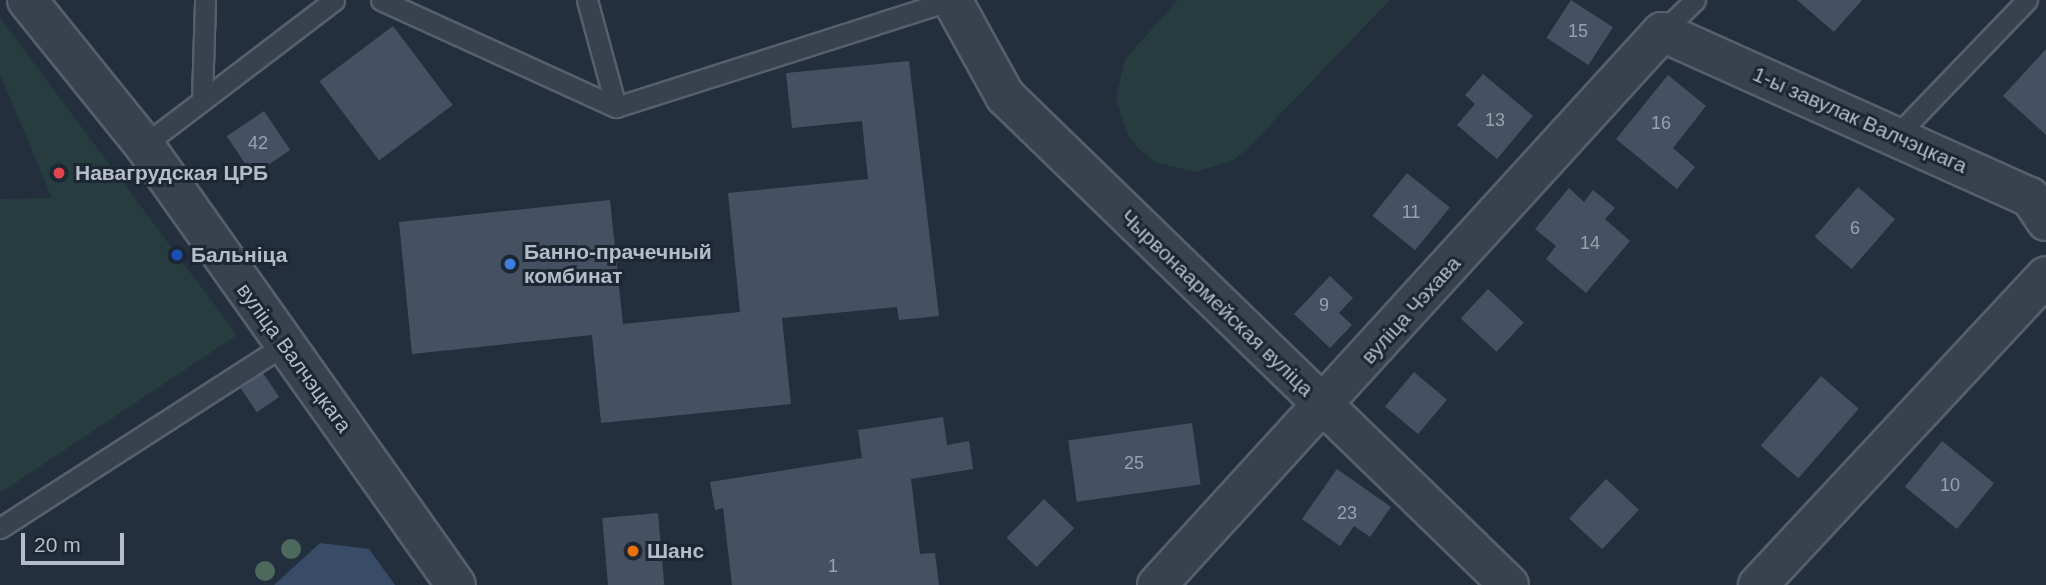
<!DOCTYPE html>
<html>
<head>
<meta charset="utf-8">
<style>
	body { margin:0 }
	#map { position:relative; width:2046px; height:585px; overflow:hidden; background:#242f3e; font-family:Helvetica,sans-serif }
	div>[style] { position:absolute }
	.green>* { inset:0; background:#263c3f }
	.water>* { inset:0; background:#394c67 }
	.building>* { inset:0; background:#455162; transform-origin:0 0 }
	.roads { filter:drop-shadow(2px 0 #565f6c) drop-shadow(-2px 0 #565f6c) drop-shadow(0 2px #565f6c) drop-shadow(0 -2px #565f6c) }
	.service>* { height:19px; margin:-9.5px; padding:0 9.5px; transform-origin:9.5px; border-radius:9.5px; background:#38414e }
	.minor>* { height:38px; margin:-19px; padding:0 19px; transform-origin:19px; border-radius:19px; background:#38414e }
	.tertiary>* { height:38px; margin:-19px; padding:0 19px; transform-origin:19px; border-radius:19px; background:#38414e }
	.trees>* { width:20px; height:20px; margin:-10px; border-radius:50%; background:#4b6a5d }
	.dots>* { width:19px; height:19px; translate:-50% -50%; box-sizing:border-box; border:4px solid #1d2633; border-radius:50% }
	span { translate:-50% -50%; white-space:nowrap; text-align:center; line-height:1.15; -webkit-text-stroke:6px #1d2633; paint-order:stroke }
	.number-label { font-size:18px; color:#98a1af }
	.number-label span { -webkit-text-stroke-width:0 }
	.street-label { font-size:21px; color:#b4bcc9 }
	.poi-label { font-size:21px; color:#b4bcc9; font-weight:700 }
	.left { translate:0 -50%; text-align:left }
	.scale { position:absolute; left:21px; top:533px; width:103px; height:32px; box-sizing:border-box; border:4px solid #b4bcc9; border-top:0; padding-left:9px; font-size:21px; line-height:24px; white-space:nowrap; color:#b4bcc9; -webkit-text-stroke:5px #1d2633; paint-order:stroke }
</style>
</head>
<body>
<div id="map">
	<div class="green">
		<div style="clip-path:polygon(1178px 0,1390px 0,1249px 147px,1234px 160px,1196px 172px,1157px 163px,1141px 151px,1128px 136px,1116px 98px,1125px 59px)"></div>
		<div style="clip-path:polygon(0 18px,237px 335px,0 493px,0 199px,52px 198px,0 74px)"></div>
	</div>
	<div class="water">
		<div style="clip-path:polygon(320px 543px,369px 549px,395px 585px,274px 585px)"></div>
	</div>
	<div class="building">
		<div style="left:1571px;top:0;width:50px;height:45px;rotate:33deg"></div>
		<div style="clip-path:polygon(1797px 0,1862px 0,1834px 32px)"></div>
		<div style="left:393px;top:26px;width:99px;height:92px;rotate:53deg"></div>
		<div style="clip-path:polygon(2046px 49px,2046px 135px,2003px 96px)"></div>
		<div style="clip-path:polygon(909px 61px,939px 316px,899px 320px,897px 307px,782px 318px,791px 404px,601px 423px,592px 335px,412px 354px,399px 222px,610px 200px,623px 324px,740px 312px,728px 193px,868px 179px,862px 121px,792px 128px,786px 73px)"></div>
		<div style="clip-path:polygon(1483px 74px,1533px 116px,1497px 159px,1457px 125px,1475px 104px,1465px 95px)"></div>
		<div style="clip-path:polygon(1668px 75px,1706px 106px,1673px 148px,1695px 167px,1677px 189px,1616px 139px)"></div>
		<div style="left:264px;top:111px;width:47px;height:45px;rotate:56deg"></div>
		<div style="left:1407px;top:173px;width:55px;height:55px;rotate:39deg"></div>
		<div style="left:1858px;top:187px;width:49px;height:66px;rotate:41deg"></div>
		<div style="clip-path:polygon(1569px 188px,1584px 202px,1593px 190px,1615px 208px,1605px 219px,1630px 241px,1586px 293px,1546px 259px,1556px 246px,1535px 229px)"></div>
		<div style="clip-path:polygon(1330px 276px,1353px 298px,1339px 313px,1352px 325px,1330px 348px,1294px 314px)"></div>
		<div style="left:1488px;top:289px;width:49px;height:40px;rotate:43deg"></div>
		<div style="left:1414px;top:372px;width:43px;height:45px;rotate:40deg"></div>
		<div style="left:263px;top:373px;width:29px;height:27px;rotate:56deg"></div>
		<div style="left:1821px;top:376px;width:50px;height:92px;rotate:41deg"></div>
		<div style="clip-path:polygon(943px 417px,947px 445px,969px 441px,973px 469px,911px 479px,920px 554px,935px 553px,939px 585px,732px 585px,723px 508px,715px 510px,710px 482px,862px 458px,858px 430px)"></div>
		<div style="left:1192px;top:423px;width:62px;height:125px;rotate:82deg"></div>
		<div style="left:1942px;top:441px;width:67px;height:59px;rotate:39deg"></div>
		<div style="clip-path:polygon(1337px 469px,1391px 507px,1370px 537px,1354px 526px,1340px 546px,1302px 519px)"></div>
		<div style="left:1606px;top:479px;width:45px;height:54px;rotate:43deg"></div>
		<div style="left:1044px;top:499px;width:42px;height:54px;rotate:44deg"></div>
		<div style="left:658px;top:513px;width:72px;height:56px;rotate:85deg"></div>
	</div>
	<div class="roads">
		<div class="service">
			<div style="left:381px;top:0;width:258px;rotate:24.5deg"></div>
			<div style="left:616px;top:107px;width:353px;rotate:-17.7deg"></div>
			<div style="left:587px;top:0;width:111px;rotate:74.8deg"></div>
			<div style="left:1662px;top:32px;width:46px;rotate:-44.1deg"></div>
			<div style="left:202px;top:98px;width:98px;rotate:-88.2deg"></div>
			<div style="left:1898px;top:134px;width:186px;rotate:-46.1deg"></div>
			<div style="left:144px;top:145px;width:239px;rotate:-37.3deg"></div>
			<div style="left:0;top:528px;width:336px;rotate:-32.8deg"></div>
		</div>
		<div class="minor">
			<div style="left:952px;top:0;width:110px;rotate:61.1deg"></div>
			<div style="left:1005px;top:96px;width:702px;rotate:44.13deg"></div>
			<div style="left:1157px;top:585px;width:749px;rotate:-47.6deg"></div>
			<div style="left:1662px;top:32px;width:403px;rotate:24.2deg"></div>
			<div style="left:2030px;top:197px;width:29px;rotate:56deg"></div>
			<div style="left:1758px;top:585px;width:422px;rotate:-47deg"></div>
		</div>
		<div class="tertiary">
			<div style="left:27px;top:0;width:186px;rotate:51.1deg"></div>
			<div style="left:144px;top:145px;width:539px;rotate:54.66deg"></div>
		</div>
	</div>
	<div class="trees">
		<div style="left:291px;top:549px"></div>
		<div style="left:265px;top:571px"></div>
	</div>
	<div class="dots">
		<div style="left:59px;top:173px;background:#e0444e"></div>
		<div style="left:177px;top:255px;background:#1a4fb4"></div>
		<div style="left:510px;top:264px;background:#3f7fe0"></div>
		<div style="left:633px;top:551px;background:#e8710a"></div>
	</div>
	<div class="number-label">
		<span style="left:1578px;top:31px">15</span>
		<span style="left:1495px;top:120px">13</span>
		<span style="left:1661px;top:123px">16</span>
		<span style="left:258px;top:143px">42</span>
		<span style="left:1411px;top:212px">11</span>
		<span style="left:1855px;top:228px">6</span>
		<span style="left:1590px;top:243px">14</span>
		<span style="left:1324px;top:305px">9</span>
		<span style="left:1134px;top:463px">25</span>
		<span style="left:1950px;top:485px">10</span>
		<span style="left:1347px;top:513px">23</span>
		<span style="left:833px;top:566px">1</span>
	</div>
	<div class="street-label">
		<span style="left:1860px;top:120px;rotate:24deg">1-ы завулак Валчэцкага</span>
		<span style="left:1217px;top:303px;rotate:44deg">Чырвонаармейская вуліца</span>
		<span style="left:1411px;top:310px;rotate:-48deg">вуліца Чэхава</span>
		<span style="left:294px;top:358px;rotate:54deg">вуліца Валчэцкага</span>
	</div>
	<div class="poi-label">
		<span class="left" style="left:75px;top:173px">Навагрудская ЦРБ</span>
		<span class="left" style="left:524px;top:264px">Банно-прачечный<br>комбинат</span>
		<span class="left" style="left:191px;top:255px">Бальніца</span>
		<span class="left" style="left:647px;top:551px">Шанс</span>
	</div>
	<div class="scale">20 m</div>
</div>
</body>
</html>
